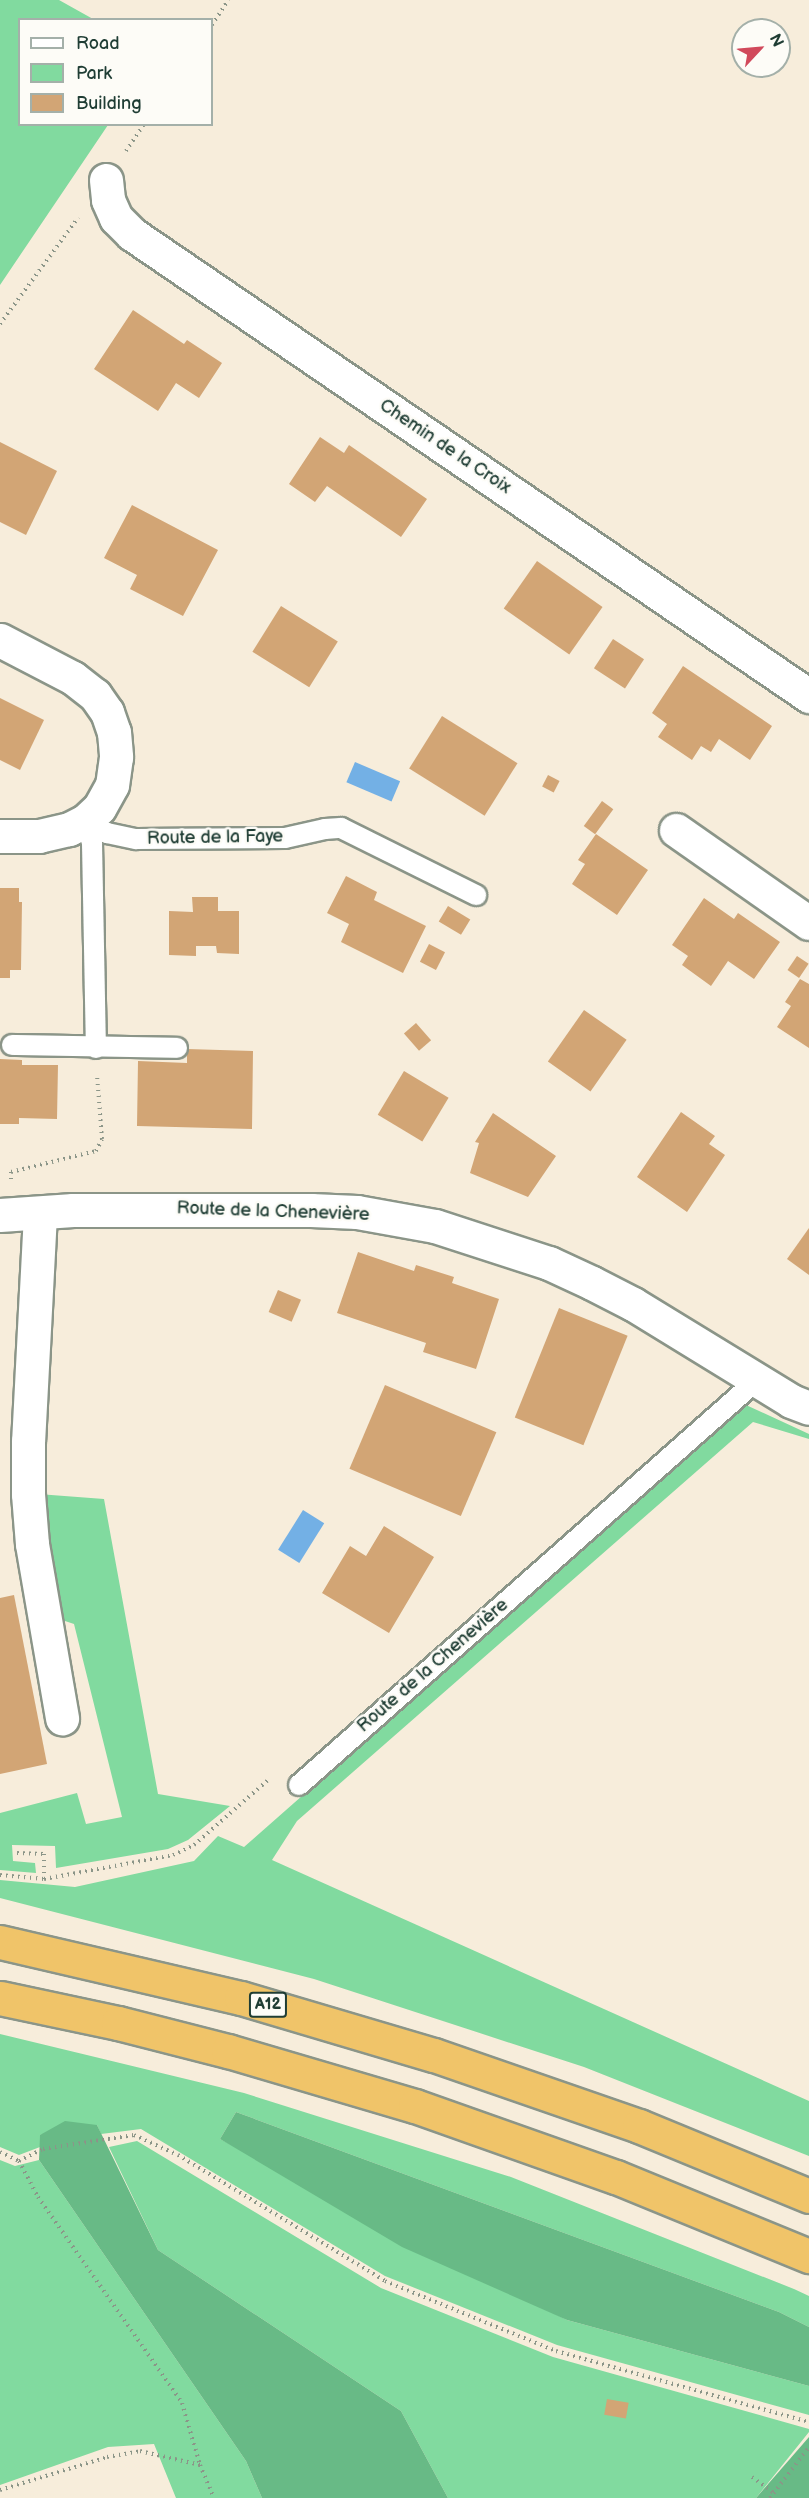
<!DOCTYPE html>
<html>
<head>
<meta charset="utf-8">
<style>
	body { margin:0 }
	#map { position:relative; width:809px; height:2498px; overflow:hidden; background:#f7eddb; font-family:"Balsamiq Sans",sans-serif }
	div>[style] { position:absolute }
	.green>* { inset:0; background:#81da9f }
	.forest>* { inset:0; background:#68ba86 }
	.water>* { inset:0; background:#73b0e5; transform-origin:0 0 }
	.building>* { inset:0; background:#d2a575; transform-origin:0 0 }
	.path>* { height:4px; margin-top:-2px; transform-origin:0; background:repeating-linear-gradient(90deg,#8b9588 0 1.5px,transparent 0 6px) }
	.roads { filter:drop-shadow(2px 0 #8b9588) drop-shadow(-2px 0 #8b9588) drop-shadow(0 2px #8b9588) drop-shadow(0 -2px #8b9588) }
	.service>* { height:20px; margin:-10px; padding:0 10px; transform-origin:10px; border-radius:10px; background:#fff }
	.minor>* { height:33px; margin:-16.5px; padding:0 16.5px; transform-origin:16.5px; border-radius:16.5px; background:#fff }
	.tertiary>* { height:33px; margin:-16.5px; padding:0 16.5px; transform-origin:16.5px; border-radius:16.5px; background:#fff }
	.motorway>* { height:33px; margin:-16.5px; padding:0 16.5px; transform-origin:16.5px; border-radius:16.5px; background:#f0c469 }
	span { translate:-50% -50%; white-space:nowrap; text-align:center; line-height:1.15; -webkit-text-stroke:5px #fdfcf7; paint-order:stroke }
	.shield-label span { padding:2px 4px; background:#fdfcf7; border:2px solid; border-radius:4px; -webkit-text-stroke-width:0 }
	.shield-label { font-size:16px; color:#1f3d34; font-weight:700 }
	.street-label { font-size:18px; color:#1f3d34 }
	.legend { position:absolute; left:18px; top:18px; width:195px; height:108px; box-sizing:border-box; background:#fdfcf7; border:2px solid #a4b0a9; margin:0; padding:8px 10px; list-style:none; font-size:18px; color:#1f3d34 }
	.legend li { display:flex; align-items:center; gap:12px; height:30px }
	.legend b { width:30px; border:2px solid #a4b0a9 }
	.north { position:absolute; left:731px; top:18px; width:60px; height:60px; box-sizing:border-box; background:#fdfcf7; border:2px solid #a4b0a9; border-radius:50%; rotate:64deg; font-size:16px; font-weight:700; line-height:24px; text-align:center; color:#1f3d34 }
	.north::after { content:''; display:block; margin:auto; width:21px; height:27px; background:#d1495b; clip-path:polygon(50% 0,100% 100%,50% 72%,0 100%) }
</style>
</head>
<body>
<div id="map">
	<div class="green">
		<div style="clip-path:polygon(0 0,59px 0,93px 19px,20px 20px,20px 124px,108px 125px,0 285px)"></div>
		<div style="clip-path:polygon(746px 1405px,809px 1434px,809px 1439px,753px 1422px,297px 1821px,272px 1860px,809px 2101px,809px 2156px,584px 2067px,314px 1979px,0 1898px,0 1880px,75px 1887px,194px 1861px,218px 1836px,244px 1847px)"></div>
		<div style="clip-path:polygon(38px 1494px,104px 1499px,158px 1794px,230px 1806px,188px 1840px,168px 1849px,56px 1868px,55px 1846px,12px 1845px,13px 1861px,35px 1863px,36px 1873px,0 1870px,0 1813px,77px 1793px,86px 1824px,122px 1817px,74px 1624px,56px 1618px)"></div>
		<div style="clip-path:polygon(0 2034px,244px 2093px,511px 2177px,794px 2289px,809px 2296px,809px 2327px,779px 2312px,236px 2112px,220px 2139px,567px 2320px,809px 2386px,809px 2415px,557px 2345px,385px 2276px,141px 2129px,101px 2134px,97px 2125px,40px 2135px,40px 2147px,19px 2155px,0 2147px)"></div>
		<div style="clip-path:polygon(137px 2141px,381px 2288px,553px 2357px,809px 2429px,809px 2432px,756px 2498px,448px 2498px,401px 2411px,158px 2250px,109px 2147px)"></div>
		<div style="clip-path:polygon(0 2160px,15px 2166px,39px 2160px,246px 2461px,262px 2498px,176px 2498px,154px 2444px,108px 2447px,0 2485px)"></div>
	</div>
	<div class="forest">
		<div style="clip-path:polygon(236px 2112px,779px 2312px,809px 2327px,809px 2386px,567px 2320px,402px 2247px,220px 2139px)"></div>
		<div style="clip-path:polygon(65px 2121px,97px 2125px,158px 2250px,401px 2411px,448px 2498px,262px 2498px,246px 2461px,39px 2160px,40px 2135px)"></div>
		<div style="clip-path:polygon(809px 2437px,809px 2498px,756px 2498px)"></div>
	</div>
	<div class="water">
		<div style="left:355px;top:762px;width:49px;height:22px;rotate:23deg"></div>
		<div style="left:303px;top:1510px;width:25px;height:47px;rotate:32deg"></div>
	</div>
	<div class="building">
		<div style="clip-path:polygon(133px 310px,184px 344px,187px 340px,222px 363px,199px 398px,176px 383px,158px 411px,94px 369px)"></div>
		<div style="clip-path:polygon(320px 437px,344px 453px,349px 445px,427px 499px,401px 537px,327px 486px,315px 502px,289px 484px)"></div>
		<div style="clip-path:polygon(0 442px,57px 471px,26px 535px,0 522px)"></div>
		<div style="clip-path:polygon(132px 505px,218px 550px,183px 616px,130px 589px,137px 575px,104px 558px)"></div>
		<div style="left:537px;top:561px;width:80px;height:58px;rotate:35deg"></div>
		<div style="left:281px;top:606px;width:67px;height:54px;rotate:32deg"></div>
		<div style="left:613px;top:639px;width:37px;height:35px;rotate:33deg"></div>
		<div style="clip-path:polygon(683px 666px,772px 726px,750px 760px,719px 739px,711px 752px,701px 746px,692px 760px,658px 737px,667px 724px,652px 713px)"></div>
		<div style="clip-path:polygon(0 698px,44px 720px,20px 770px,0 760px)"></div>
		<div style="left:442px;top:716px;width:89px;height:62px;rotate:32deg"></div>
		<div style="left:548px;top:775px;width:13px;height:13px;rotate:27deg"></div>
		<div style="left:602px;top:801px;width:14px;height:31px;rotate:36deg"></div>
		<div style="clip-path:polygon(596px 834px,648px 870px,617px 915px,572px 884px,585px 864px,578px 860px)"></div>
		<div style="clip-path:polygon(346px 876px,377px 892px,374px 900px,426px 926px,403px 973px,341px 942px,349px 924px,327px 913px)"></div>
		<div style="clip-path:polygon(0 888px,19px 888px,19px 902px,22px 902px,21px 970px,10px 970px,10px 978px,0 978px)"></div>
		<div style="clip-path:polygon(192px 897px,218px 897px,218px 911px,239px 911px,239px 954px,217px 953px,216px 946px,196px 946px,196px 956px,169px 955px,169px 911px,193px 912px)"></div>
		<div style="clip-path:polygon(704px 898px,734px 919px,738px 913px,780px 942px,754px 979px,728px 961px,711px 986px,682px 965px,688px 956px,672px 945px)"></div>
		<div style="left:448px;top:906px;width:26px;height:18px;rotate:31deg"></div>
		<div style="left:429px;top:944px;width:18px;height:20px;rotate:27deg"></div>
		<div style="left:797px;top:956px;width:14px;height:17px;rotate:34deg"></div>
		<div style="clip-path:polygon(800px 979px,809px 984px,809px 1048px,777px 1027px,791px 1006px,785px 1002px)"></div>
		<div style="left:584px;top:1010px;width:52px;height:63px;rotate:35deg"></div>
		<div style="left:416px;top:1023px;width:23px;height:16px;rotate:49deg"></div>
		<div style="clip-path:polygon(187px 1049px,253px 1051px,252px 1129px,137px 1126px,138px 1061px,187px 1063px)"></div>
		<div style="clip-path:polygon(0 1059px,22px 1060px,22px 1065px,58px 1065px,57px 1119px,19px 1118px,19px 1124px,0 1124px)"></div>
		<div style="left:404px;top:1071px;width:52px;height:51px;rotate:31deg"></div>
		<div style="clip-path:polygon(681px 1112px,715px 1136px,709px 1144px,725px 1155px,687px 1212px,637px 1177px)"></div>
		<div style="clip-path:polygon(493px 1113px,556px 1156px,528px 1197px,470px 1173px,479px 1143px,475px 1142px)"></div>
		<div style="clip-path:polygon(809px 1228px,809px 1275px,787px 1259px)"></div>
		<div style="clip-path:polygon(358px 1252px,414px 1271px,416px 1265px,454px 1277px,452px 1283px,499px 1299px,476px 1369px,423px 1352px,426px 1343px,337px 1313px)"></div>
		<div style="left:278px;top:1290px;width:25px;height:24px;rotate:23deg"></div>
		<div style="left:559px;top:1308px;width:74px;height:118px;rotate:22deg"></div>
		<div style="left:385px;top:1385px;width:121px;height:91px;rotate:23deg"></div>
		<div style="clip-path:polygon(384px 1526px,434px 1557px,389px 1633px,322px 1593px,350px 1546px,366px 1556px)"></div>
		<div style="clip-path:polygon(14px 1595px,47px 1764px,0 1774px,0 1598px)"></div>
		<div style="left:607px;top:2399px;width:22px;height:16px;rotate:10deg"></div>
	</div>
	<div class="path">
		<div style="left:212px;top:25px;width:30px;rotate:-57deg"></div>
		<div style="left:126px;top:151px;width:32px;rotate:-56deg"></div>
		<div style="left:0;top:324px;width:132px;rotate:-53.7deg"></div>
		<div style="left:11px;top:1179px;width:7px;rotate:-90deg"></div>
		<div style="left:11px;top:1172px;width:88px;rotate:-13.9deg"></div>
		<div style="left:96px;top:1151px;width:13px;rotate:-63deg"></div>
		<div style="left:102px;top:1139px;width:64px;rotate:-94.5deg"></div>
		<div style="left:17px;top:1853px;width:27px;rotate:2deg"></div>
		<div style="left:44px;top:1854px;width:25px;rotate:90deg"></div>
		<div style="left:44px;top:1879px;width:131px;rotate:-10.5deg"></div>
		<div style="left:173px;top:1855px;width:23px;rotate:-25deg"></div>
		<div style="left:194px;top:1845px;width:100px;rotate:-41.3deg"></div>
		<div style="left:0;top:1875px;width:44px;rotate:5.2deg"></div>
		<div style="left:0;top:2152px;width:21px;rotate:25deg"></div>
		<div style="left:19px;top:2161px;width:27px;rotate:-27deg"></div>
		<div style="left:43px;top:2149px;width:92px;rotate:-8.7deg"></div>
		<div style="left:134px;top:2135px;width:48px;rotate:24.4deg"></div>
		<div style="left:178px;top:2155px;width:242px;rotate:31.3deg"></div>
		<div style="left:385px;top:2281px;width:185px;rotate:22.3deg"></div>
		<div style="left:556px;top:2351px;width:263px;rotate:15.7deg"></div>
		<div style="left:19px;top:2161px;width:41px;rotate:62.2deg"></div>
		<div style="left:38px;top:2197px;width:251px;rotate:55deg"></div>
		<div style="left:182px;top:2403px;width:65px;rotate:73.8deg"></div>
		<div style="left:752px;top:2477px;width:26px;rotate:36deg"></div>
		<div style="left:0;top:2490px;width:112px;rotate:-17.1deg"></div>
		<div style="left:107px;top:2457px;width:34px;rotate:-10deg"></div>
		<div style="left:140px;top:2451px;width:62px;rotate:13.1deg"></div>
		<div style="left:200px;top:2465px;width:36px;rotate:67deg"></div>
		<div style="left:770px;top:2498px;width:64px;rotate:-52.6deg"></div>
	</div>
	<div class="roads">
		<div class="service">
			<div style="left:85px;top:821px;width:25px;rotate:29deg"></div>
			<div style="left:107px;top:833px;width:30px;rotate:12deg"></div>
			<div style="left:136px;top:839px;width:149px;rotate:-0.4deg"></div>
			<div style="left:285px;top:838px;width:41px;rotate:-12.7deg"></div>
			<div style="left:325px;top:829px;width:16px;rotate:-4deg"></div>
			<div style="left:341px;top:828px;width:151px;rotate:26.4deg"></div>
			<div style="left:85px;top:821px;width:23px;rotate:72deg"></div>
			<div style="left:92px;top:843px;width:205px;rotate:88.9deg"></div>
			<div style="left:12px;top:1045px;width:165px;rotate:1deg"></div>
			<div style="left:299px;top:1785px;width:610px;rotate:-41.48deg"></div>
		</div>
		<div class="minor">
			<div style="left:106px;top:180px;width:20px;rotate:84deg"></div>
			<div style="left:108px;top:200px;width:20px;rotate:66deg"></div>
			<div style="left:116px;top:218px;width:23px;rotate:45deg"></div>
			<div style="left:132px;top:234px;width:820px;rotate:34.31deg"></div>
			<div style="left:0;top:640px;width:82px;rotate:27.5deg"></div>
			<div style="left:73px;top:678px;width:28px;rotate:38deg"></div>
			<div style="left:95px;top:695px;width:21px;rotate:55deg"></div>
			<div style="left:107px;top:712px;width:21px;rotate:71deg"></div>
			<div style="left:114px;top:732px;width:25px;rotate:85deg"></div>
			<div style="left:116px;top:757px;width:28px;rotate:98deg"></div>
			<div style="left:112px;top:785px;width:26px;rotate:119deg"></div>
			<div style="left:99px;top:808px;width:19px;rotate:137deg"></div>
			<div style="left:85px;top:821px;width:18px;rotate:153deg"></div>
			<div style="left:69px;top:829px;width:31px;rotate:167deg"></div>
			<div style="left:39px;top:836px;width:39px;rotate:180deg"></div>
			<div style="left:676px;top:830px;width:162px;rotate:35deg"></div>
			<div style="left:40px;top:1214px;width:227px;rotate:93deg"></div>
			<div style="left:28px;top:1441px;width:53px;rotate:90deg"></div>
			<div style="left:28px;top:1494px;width:50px;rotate:85.4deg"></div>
			<div style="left:32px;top:1544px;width:177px;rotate:80.2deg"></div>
		</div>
		<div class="tertiary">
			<div style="left:0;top:1215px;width:73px;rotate:-3.9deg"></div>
			<div style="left:73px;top:1210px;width:238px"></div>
			<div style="left:311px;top:1210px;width:46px;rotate:2.5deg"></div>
			<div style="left:357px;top:1212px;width:79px;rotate:10.2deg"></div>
			<div style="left:435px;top:1226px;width:120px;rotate:18deg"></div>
			<div style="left:549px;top:1263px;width:47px;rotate:24.9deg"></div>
			<div style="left:592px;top:1283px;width:46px;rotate:27.1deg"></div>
			<div style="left:633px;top:1304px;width:185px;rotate:31.5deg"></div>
			<div style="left:791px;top:1401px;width:19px;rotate:21deg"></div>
		</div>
		<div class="motorway">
			<div style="left:0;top:1942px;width:247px;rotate:13.1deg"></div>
			<div style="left:241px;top:1998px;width:201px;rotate:16.5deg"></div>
			<div style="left:434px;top:2055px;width:217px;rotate:19.1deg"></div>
			<div style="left:639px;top:2126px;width:184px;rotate:22.4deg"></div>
			<div style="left:0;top:1998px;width:121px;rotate:12deg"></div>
			<div style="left:118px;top:2023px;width:114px;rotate:14.3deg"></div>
			<div style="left:228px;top:2051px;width:195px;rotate:16.4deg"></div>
			<div style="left:415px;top:2106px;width:213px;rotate:19.5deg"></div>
			<div style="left:616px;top:2177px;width:209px;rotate:22.3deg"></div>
		</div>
	</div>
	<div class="shield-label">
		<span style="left:268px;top:2005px">A12</span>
	</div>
	<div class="street-label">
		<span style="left:445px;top:447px;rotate:34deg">Chemin de la Croix</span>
		<span style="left:215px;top:838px;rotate:-1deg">Route de la Faye</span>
		<span style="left:273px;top:1212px;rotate:2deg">Route de la Chenevière</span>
		<span style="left:433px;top:1666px;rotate:-41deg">Route de la Chenevière</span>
	</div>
	<ul class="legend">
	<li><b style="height:8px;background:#fff"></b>Road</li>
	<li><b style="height:16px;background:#81da9f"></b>Park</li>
	<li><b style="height:16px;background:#d2a575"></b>Building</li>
	</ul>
	<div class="north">N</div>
</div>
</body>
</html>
